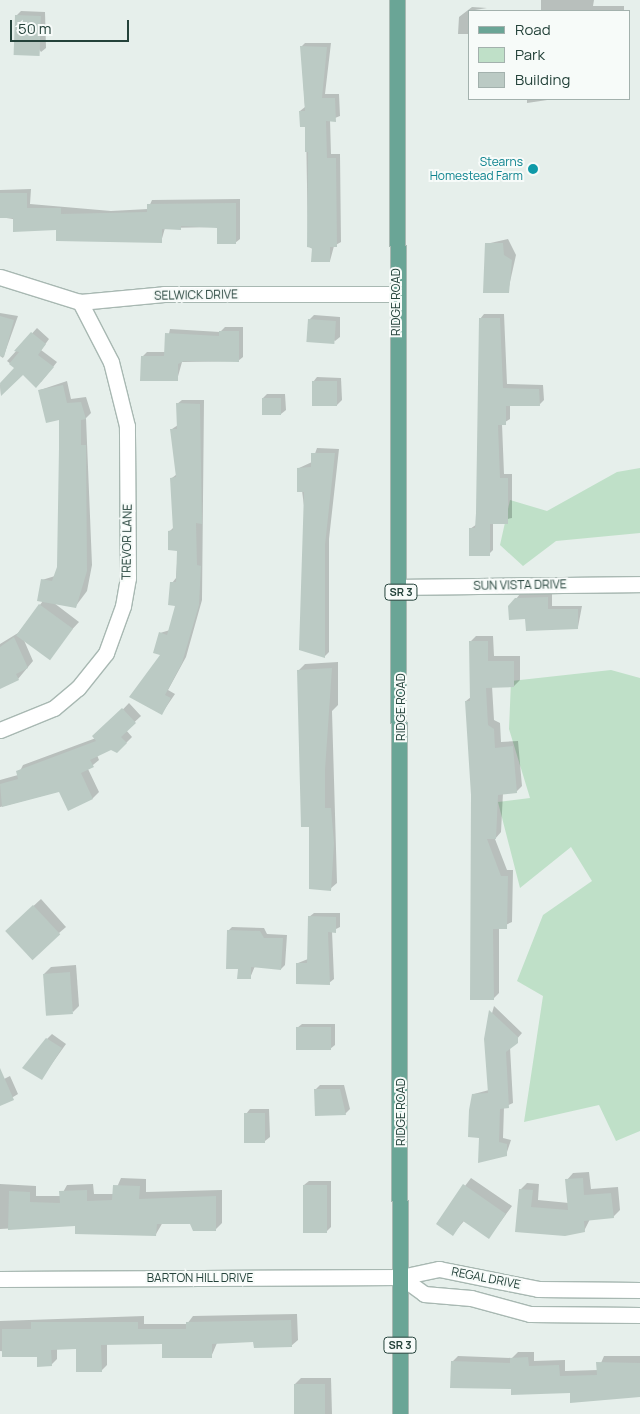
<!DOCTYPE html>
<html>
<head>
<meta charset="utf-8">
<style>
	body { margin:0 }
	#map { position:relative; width:640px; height:1414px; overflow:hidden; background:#e6efeb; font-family:Manrope,sans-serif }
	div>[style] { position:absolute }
	.green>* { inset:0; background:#bfe0c8 }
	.shadow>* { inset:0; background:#0003 }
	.building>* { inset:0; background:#bbcac4; transform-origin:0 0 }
	.roads { filter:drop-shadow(1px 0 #a8b8b2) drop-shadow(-1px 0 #a8b8b2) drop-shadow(0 1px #a8b8b2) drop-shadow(0 -1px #a8b8b2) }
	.minor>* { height:15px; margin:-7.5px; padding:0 7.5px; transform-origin:7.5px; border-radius:7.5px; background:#fff }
	.primary>* { height:15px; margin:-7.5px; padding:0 7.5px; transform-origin:7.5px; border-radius:7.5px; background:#6aa596 }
	.dots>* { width:14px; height:14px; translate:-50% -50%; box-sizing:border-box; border:2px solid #f7fbf9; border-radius:50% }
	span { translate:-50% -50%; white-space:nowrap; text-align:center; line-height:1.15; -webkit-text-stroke:4px #f7fbf9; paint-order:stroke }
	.shield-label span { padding:1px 4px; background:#f7fbf9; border:1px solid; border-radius:4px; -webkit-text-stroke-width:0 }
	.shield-label { font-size:11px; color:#24423a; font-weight:700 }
	.culture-label { font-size:12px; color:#0d838f }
	.right { translate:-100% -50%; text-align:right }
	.street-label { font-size:12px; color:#24423a }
	.legend { position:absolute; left:468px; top:10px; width:162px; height:90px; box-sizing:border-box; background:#f7fbf9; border:1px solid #a3b1ad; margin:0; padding:6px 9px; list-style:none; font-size:15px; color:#24423a }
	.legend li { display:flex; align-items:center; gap:10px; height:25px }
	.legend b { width:25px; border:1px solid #a3b1ad }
	.scale { position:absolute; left:10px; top:20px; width:119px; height:22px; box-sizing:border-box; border:2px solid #24423a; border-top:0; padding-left:6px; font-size:15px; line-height:18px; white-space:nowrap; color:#24423a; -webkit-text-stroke:4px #f7fbf9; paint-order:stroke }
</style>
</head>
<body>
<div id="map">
	<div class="green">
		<div style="clip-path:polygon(640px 468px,640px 533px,556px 541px,523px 566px,500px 545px,510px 500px,547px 511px,617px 472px)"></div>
		<div style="clip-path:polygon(611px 670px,640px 678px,640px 1131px,616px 1141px,599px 1105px,524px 1122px,543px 996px,517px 981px,543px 915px,592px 881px,571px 847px,520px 888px,498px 802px,530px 798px,509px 729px,511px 681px)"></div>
	</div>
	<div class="shadow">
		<div style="clip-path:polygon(541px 0,594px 0,593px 6px,624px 6px,624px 11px,541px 11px)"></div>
		<div style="clip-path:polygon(472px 7px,487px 8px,469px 11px,469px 34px,458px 34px,459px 17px)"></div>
		<div style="clip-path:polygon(21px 11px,45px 12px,46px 48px,41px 52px,16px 16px)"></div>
		<div style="clip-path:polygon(305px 43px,331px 43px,325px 94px,339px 94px,340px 116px,330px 120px,331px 154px,340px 154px,341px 242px,334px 246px,330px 261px,308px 246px,306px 126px,300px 111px,305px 107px,301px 47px)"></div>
		<div style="clip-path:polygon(527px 99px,554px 99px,527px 103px)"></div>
		<div style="clip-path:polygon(31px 189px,30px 204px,111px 211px,148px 209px,152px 200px,240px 199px,240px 239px,235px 243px,218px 227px,165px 228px,161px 242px,0 217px,0 190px)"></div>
		<div style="clip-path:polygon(508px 239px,516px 255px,508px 291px,486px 244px)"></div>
		<div style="clip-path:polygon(0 313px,18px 316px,3px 358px,0 356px)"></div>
		<div style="clip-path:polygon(484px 314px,504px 314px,507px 384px,543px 385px,544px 400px,539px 405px,510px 404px,510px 419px,502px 424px,504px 474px,512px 474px,512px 518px,493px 522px,493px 550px,489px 554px,470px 529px,477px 524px,480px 319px)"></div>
		<div style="clip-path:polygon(314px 315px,340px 317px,340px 337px,335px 341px,309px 320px)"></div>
		<div style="clip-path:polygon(225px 327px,243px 327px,243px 357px,238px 361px,182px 362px,177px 380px,142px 357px,147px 352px,165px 352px,170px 329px,220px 332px)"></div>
		<div style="clip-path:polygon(37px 328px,49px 339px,41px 350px,57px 362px,41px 382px,23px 374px,1px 395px,0 385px,16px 368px,7px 361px)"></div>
		<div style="clip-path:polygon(317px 377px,341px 378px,342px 400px,337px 405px,313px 382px)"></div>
		<div style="clip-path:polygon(67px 381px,71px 399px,86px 397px,91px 413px,86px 418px,92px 565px,87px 591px,75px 607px,54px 603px,79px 622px,53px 650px,23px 638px,33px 661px,18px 679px,0 687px,0 644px,18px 633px,43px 601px,42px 580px,55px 576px,59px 567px,60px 419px,40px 390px)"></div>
		<div style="clip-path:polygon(267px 394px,285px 394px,286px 410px,281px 414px,263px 398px)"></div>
		<div style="clip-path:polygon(182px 400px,204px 400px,202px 600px,186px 657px,168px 690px,175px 694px,162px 713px,160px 633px,170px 630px,177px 605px,172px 583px,176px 578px,178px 549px,170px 531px,174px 527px,172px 478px,177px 474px,172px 429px,178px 425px,177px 404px)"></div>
		<div style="clip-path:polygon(317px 448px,339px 449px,329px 539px,329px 652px,324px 657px,299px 468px,312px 462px)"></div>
		<div style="clip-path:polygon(552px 593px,552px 606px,582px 606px,578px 627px,527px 618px,516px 599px,520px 594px)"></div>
		<div style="clip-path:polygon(476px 636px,493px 636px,494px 656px,520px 656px,520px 680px,514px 686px,492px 686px,494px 720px,500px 723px,501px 742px,518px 741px,522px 786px,516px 792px,503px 793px,501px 832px,495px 839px,507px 870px,513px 870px,512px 922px,499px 928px,499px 993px,493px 999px,466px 701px,471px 697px,470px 642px)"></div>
		<div style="clip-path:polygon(338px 662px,338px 705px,332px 711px,337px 883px,330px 889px,311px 826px,298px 671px,305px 664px)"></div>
		<div style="clip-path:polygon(129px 703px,141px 716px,126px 730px,132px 737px,117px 752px,111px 748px,97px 755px,99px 760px,88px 769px,99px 792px,93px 798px,68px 809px,60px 791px,0 807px,0 780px,18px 775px,23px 765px,96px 738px)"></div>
		<div style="clip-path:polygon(41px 899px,66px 927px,59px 933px,14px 924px)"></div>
		<div style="clip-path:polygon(314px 913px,340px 913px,340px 927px,332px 931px,334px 979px,329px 983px,298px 963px,308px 959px,309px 917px)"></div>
		<div style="clip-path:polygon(232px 927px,264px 928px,267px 934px,287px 935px,285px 965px,281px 969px,255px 966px,250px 978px,228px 931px)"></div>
		<div style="clip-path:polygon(76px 965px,79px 1006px,73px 1012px,44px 974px,51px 967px)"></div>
		<div style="clip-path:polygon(494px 1006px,522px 1033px,510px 1047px,513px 1103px,504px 1107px,503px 1138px,511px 1140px,506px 1155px,480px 1136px,474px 1094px,489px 1090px,485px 1039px)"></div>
		<div style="clip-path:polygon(302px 1024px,335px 1024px,335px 1045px,330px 1049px,297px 1028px)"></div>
		<div style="clip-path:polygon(52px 1034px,66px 1044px,41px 1079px,47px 1039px)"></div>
		<div style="clip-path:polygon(0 1075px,2px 1080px,10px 1076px,18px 1094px,0 1105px)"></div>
		<div style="clip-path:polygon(320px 1085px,344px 1085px,350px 1109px,345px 1114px,315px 1090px)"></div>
		<div style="clip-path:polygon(250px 1109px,269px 1109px,270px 1137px,265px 1141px,246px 1114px)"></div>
		<div style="clip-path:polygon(589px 1172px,591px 1189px,618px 1187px,620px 1210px,613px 1217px,590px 1219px,584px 1231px,517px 1231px,520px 1190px,527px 1183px,539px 1184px,538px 1200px,569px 1203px,567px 1180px,573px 1173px)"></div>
		<div style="clip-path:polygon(121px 1178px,146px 1179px,146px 1192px,222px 1190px,222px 1223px,215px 1230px,191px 1222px,163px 1222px,156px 1234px,76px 1225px,0 1229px,0 1184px,36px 1186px,36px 1196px,61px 1196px,67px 1185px,93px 1184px,94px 1194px,114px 1194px)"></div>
		<div style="clip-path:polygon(471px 1178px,512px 1206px,489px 1237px,464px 1221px,453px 1234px,437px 1223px)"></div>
		<div style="clip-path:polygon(309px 1181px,331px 1181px,331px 1227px,326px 1232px,304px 1185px)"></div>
		<div style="clip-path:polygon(297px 1314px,298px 1340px,291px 1346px,255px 1340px,217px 1343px,211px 1357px,163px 1343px,107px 1344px,107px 1365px,101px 1371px,78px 1348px,57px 1349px,57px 1359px,51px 1365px,38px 1355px,0 1351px,0 1321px,144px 1316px,144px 1324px,187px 1324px,193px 1316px)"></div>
		<div style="clip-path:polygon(518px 1352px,534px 1352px,534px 1361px,565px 1360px,565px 1371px,598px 1370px,604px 1356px,640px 1356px,640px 1396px,571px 1402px,571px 1392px,512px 1388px,452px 1362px,458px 1356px,512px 1358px)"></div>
		<div style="clip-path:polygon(301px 1378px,331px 1378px,332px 1414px,295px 1414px,295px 1384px)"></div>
	</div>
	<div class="building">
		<div style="left:15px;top:15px;width:26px;height:40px;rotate:2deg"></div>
		<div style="clip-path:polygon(300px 46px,327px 47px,322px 98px,335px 98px,336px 122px,326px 121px,327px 158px,336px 158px,337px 247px,330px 247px,330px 262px,311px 262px,312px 248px,307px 247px,308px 152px,305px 152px,305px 127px,300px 127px,299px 111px,305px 111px)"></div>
		<div style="clip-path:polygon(0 193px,27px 193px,27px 208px,61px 208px,61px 214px,147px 212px,147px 204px,236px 203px,236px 244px,217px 244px,217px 228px,181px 226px,181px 230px,162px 229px,162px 243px,56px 241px,56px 230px,13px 232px,13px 218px,0 218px)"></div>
		<div style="clip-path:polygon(485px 243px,503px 243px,504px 255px,512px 260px,509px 293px,483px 293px)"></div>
		<div style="clip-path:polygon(0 316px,14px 320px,4px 357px,0 356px)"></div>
		<div style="clip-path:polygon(479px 318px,500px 318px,503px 388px,539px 389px,540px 406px,506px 406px,506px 425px,498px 425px,500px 478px,508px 478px,508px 524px,490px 524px,490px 556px,469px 556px,469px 528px,475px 528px,476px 513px)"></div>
		<div style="left:308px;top:319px;width:28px;height:23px;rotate:4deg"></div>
		<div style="clip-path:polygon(219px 331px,239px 331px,239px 362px,184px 361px,178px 364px,178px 381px,140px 381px,141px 356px,164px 356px,165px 333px,219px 336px)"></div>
		<div style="clip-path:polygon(31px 332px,46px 344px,38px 355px,54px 367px,36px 388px,23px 375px,1px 396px,0 383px,14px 368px,9px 364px,19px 352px,14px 351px)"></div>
		<div style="left:312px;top:381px;width:25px;height:25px"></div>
		<div style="clip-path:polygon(63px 385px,67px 403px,81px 402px,86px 419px,81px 420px,81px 445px,86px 445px,87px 571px,76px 608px,37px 601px,41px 579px,52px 581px,57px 567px,59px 448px,59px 420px,46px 423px,38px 390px)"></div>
		<div style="left:262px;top:398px;width:19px;height:17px"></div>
		<div style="clip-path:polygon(176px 403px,200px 404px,202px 524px,196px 523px,197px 565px,201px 566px,199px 605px,182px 663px,165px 695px,171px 698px,162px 715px,129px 697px,160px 655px,153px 653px,159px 632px,167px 635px,175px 606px,168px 605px,170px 582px,176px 582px,177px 551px,168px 550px,168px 531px,173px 530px,170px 478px,176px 477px,170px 429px,177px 429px)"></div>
		<div style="clip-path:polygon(311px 453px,335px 453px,325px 545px,325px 658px,299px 650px,304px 492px,297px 492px,297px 468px,311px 467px)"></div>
		<div style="clip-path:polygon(548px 597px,548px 609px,578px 609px,578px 629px,526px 631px,525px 619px,509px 620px,508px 606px,515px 598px)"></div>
		<div style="left:39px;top:604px;width:42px;height:39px;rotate:36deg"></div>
		<div style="clip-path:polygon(14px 637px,28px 668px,16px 674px,19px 680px,0 689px,0 647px)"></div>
		<div style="clip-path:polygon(469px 641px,488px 641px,488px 661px,514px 661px,514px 687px,486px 688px,488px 725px,494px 729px,495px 748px,513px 746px,517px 793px,498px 795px,496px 839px,487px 839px,501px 876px,508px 876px,507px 929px,493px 929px,494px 1000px,470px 1000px,471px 795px,465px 701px,470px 701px)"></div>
		<div style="clip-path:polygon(332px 668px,325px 770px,325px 808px,331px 808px,334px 843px,331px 891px,309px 889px,309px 827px,301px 827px,297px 670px)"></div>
		<div style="clip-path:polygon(122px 708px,136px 723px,121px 737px,127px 743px,117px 753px,111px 750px,90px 760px,94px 767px,81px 773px,93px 799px,68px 811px,59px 792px,2px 807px,0 784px,18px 779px,16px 771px,96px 741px,92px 736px)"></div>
		<div style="left:33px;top:905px;width:40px;height:38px;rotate:47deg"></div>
		<div style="clip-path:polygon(308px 916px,336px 917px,336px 933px,328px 932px,330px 985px,296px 984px,296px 963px,307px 963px)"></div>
		<div style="clip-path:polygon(227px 930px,260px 931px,264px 938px,283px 938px,281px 970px,251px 967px,251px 979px,237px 979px,238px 969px,226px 969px)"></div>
		<div style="left:70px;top:972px;width:42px;height:27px;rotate:86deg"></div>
		<div style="clip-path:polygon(489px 1010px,518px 1037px,518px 1043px,506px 1052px,509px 1108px,500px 1109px,499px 1142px,507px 1144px,507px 1156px,478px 1163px,479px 1138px,468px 1137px,469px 1110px,472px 1094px,488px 1093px,484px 1039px)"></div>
		<div style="left:296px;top:1027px;width:35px;height:23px"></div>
		<div style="clip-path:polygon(46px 1038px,62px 1048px,42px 1080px,22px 1068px)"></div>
		<div style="clip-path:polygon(0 1068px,14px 1100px,0 1106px)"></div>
		<div style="clip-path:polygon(314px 1089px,340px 1089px,346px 1115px,315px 1116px)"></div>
		<div style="left:244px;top:1113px;width:21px;height:30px"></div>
		<div style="clip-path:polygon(583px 1178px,584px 1195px,611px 1193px,614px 1218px,584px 1221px,585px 1232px,565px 1236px,515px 1232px,519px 1189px,533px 1190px,531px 1207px,568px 1210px,565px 1179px)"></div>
		<div style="clip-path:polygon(463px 1184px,506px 1214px,489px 1239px,463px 1221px,453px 1236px,436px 1224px)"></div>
		<div style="clip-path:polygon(113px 1185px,140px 1186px,139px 1199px,216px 1196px,216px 1231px,193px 1231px,190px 1224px,157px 1224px,156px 1236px,75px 1234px,75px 1226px,8px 1230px,9px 1191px,30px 1192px,30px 1202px,60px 1203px,59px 1191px,87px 1190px,87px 1201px,112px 1200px)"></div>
		<div style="left:303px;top:1185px;width:24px;height:48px"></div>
		<div style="clip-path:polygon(291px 1320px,292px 1347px,254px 1348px,253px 1342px,212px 1344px,212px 1358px,162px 1358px,162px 1344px,101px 1345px,102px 1372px,76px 1372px,76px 1349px,51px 1350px,52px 1366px,37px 1367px,37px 1357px,2px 1357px,2px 1329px,31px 1329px,31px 1322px,138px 1322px,138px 1329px,186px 1329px,186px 1322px)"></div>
		<div style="clip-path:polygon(528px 1357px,529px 1366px,559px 1365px,560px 1376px,597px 1375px,596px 1362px,640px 1363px,640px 1397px,570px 1403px,570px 1393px,511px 1395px,511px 1389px,450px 1388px,451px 1361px,510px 1363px,510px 1358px)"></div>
		<div style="left:294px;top:1384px;width:31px;height:30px"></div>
	</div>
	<div class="roads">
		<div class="minor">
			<div style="left:0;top:277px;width:84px;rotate:17.4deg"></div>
			<div style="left:80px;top:302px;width:84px;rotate:-5.4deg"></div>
			<div style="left:164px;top:294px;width:232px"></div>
			<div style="left:401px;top:587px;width:239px;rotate:-0.7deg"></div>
			<div style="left:0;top:730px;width:58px;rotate:-22.2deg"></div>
			<div style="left:54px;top:708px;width:31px;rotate:-40deg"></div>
			<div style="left:78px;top:688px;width:45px;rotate:-51.3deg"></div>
			<div style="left:106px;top:653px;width:50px;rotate:-70.1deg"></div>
			<div style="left:123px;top:606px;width:28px;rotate:-80deg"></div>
			<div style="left:128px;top:578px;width:152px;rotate:-90.4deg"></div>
			<div style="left:127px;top:426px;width:66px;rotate:-104deg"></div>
			<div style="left:111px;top:362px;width:68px;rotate:-117.3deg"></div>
			<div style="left:401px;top:1277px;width:29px;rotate:36deg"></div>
			<div style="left:424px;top:1294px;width:47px;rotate:4.9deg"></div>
			<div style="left:471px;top:1298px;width:61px;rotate:15.2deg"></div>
			<div style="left:530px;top:1314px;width:110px;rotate:0.5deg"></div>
			<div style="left:0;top:1279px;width:401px;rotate:-0.3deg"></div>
			<div style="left:401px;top:1277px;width:39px;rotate:-12deg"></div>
			<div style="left:439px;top:1269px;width:101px;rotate:11.4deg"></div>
			<div style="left:538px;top:1289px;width:102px;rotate:0.6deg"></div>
		</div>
		<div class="primary">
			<div style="left:397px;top:0;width:1414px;rotate:89.88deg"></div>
		</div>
	</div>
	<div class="dots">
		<div style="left:533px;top:169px;background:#0f9aa8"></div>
	</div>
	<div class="shield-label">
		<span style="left:401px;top:592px">SR 3</span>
		<span style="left:400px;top:1345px">SR 3</span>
	</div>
	<div class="culture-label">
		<span class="right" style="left:523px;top:169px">Stearns<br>Homestead Farm</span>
	</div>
	<div class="street-label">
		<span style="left:196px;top:295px;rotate:-1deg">SELWICK DRIVE</span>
		<span style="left:396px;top:302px;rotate:-90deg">RIDGE ROAD</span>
		<span style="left:127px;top:542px;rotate:-89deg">TREVOR LANE</span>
		<span style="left:520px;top:585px;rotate:-1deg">SUN VISTA DRIVE</span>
		<span style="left:401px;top:707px;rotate:-90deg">RIDGE ROAD</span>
		<span style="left:401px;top:1112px;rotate:-90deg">RIDGE ROAD</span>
		<span style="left:200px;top:1278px">BARTON HILL DRIVE</span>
		<span style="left:486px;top:1278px;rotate:11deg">REGAL DRIVE</span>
	</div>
	<ul class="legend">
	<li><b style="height:6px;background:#6aa596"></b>Road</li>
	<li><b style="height:14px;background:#bfe0c8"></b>Park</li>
	<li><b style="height:14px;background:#bbcac4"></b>Building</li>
	</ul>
	<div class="scale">50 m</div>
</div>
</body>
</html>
